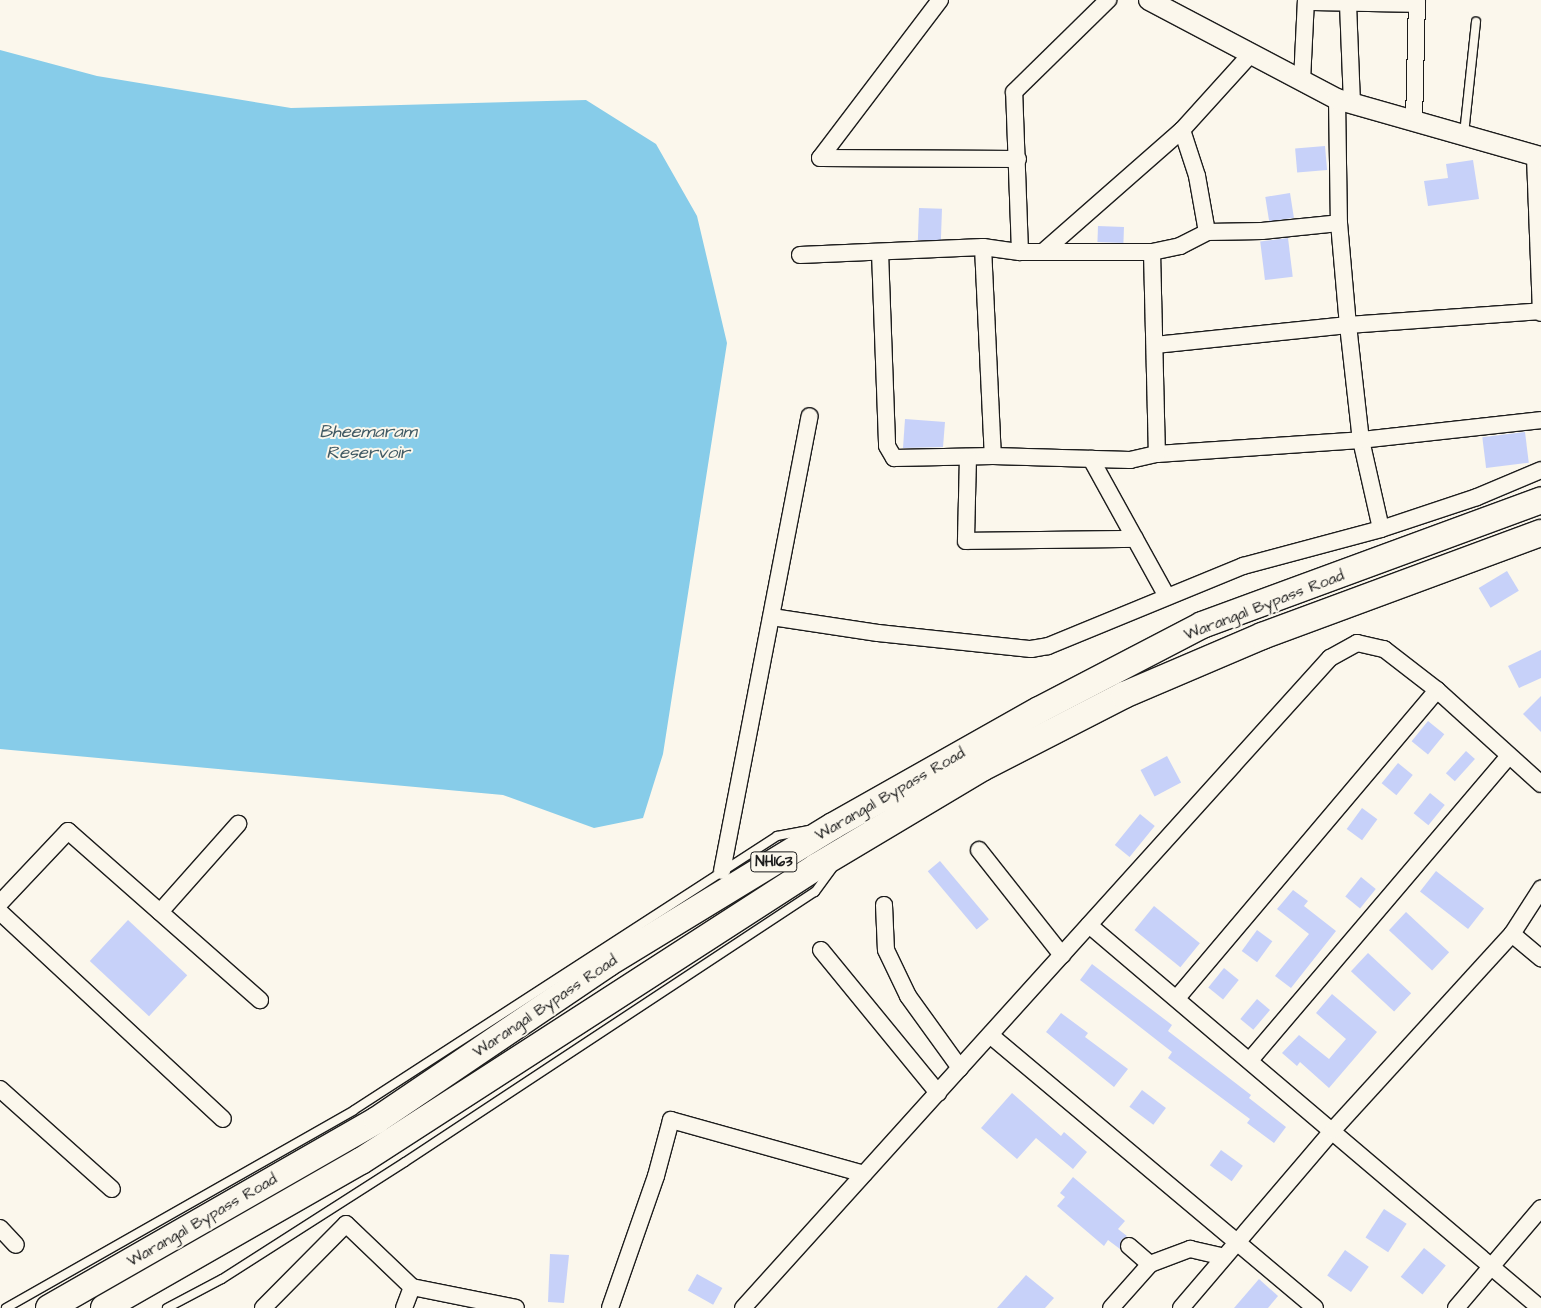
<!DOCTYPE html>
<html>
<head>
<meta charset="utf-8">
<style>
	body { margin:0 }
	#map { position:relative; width:1541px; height:1308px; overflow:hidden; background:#fbf7ec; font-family:"Architects Daughter",sans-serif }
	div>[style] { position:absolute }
	.water>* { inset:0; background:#87cce9 }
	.building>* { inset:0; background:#c7d1f9; transform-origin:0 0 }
	.roads { filter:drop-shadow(1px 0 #1c1c1c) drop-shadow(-1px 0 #1c1c1c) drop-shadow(0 1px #1c1c1c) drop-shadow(0 -1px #1c1c1c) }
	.service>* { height:8px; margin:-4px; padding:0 4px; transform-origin:4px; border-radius:4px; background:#fbf7ec }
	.minor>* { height:16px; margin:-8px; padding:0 8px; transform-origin:8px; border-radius:8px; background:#fbf7ec }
	.tertiary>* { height:20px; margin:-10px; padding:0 10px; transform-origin:10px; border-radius:10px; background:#fbf7ec }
	.trunk>* { height:26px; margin:-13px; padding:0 13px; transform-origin:13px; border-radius:13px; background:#fbf7ec }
	span { translate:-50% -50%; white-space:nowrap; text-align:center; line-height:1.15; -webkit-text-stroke:4px #fbf7ec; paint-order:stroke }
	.shield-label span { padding:1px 4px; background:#fbf7ec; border:1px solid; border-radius:4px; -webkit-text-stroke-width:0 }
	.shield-label { font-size:15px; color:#1c1c1c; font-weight:700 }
	.street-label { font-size:16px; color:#1c1c1c }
	.water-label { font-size:18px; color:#415a64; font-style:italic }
</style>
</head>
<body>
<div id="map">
	<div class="water">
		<div style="clip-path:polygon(0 50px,97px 76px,291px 108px,586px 100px,656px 144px,697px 216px,727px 343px,663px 754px,643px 818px,594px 828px,503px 795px,0 749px)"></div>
	</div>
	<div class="building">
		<div style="left:1325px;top:146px;width:24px;height:30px;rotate:85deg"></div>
		<div style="clip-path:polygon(1473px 160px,1479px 199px,1428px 206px,1424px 181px,1448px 178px,1446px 164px)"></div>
		<div style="left:1290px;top:193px;width:25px;height:25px;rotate:81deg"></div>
		<div style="left:919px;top:208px;width:23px;height:32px;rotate:2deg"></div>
		<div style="left:1098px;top:226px;width:26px;height:16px;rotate:2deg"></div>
		<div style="left:1288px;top:238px;width:39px;height:28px;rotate:83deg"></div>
		<div style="clip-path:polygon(905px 419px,945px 422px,943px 447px,903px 448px)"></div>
		<div style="left:1525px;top:432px;width:31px;height:43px;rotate:83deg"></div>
		<div style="left:1507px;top:571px;width:23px;height:33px;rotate:59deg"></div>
		<div style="clip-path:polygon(1541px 650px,1541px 678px,1519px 688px,1508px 666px)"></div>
		<div style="clip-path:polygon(1541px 696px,1541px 732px,1523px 714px)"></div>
		<div style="left:1428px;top:721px;width:21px;height:26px;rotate:39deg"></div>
		<div style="left:1466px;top:751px;width:12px;height:30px;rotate:42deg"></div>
		<div style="left:1167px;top:756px;width:30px;height:30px;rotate:62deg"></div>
		<div style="left:1398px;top:763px;width:19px;height:26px;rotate:39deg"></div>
		<div style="left:1430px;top:793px;width:19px;height:26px;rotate:39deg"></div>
		<div style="left:1362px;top:808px;width:19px;height:26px;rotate:36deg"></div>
		<div style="left:1140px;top:814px;width:19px;height:40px;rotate:39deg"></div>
		<div style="left:940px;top:861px;width:76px;height:16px;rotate:50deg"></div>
		<div style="left:1436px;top:871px;width:61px;height:26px;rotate:38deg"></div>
		<div style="left:1361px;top:877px;width:19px;height:25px;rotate:39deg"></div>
		<div style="clip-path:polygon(1293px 890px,1308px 901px,1304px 906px,1336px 931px,1291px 988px,1275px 976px,1309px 934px,1277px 909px)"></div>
		<div style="left:1154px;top:906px;width:59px;height:31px;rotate:39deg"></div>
		<div style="left:1406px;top:912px;width:59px;height:25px;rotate:43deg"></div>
		<div style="left:128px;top:920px;width:81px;height:56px;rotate:43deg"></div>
		<div style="left:1257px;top:930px;width:19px;height:26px;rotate:36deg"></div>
		<div style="left:1368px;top:953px;width:59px;height:25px;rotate:43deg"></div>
		<div style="clip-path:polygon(1092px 964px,1172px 1025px,1168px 1031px,1251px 1095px,1249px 1098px,1286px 1127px,1274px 1143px,1247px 1123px,1250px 1119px,1168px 1058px,1172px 1052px,1080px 980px)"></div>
		<div style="left:1224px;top:968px;width:19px;height:25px;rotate:39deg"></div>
		<div style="clip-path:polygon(1332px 994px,1377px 1032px,1329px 1088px,1300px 1062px,1297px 1066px,1282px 1053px,1299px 1035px,1329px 1059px,1346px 1039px,1316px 1013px)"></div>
		<div style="left:1257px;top:999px;width:17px;height:26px;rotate:40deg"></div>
		<div style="clip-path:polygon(1061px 1013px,1088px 1033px,1085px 1037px,1128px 1069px,1114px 1087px,1046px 1032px)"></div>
		<div style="left:1142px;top:1090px;width:30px;height:21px;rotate:37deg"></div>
		<div style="clip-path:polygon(1012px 1093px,1061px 1136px,1064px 1132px,1087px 1152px,1073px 1169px,1036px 1138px,1017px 1159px,981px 1128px)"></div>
		<div style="left:1221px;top:1150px;width:27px;height:19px;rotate:36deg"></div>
		<div style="clip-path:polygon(1073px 1177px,1125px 1221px,1118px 1229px,1127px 1236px,1121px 1240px,1120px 1249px,1108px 1240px,1104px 1246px,1057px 1206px,1065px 1197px,1060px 1193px)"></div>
		<div style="left:1384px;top:1209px;width:27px;height:34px;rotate:33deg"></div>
		<div style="left:1424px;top:1248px;width:28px;height:37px;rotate:39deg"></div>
		<div style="left:1345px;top:1250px;width:29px;height:31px;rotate:35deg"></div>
		<div style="clip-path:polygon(550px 1254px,569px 1255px,564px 1303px,548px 1302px)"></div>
		<div style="left:697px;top:1274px;width:29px;height:19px;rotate:29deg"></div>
		<div style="clip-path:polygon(1026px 1275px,1054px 1298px,1045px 1308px,997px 1308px)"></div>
		<div style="clip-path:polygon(1259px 1279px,1278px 1296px,1268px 1308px,1234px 1308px)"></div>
	</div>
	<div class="roads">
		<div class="service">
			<div style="left:1464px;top:134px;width:113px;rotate:-83.9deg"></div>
			<div style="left:6px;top:1308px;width:400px;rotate:-29.6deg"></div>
			<div style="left:354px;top:1110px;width:504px;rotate:-32.93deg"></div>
			<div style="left:777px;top:836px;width:31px;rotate:-11deg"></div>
			<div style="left:167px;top:1308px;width:62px;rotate:-27.8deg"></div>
			<div style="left:222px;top:1279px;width:217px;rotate:-32.6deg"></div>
			<div style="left:405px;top:1162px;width:491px;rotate:-33.4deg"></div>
			<div style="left:815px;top:892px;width:29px;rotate:-54deg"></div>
		</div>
		<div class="minor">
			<div style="left:940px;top:0;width:198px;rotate:127.2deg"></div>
			<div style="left:820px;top:158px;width:198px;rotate:0.3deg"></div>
			<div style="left:1306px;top:2px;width:111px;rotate:1deg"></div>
			<div style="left:1348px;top:4px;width:100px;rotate:87.7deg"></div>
			<div style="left:1302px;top:81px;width:81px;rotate:-87.2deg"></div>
			<div style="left:1337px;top:99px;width:124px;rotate:89.1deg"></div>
			<div style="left:1339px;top:223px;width:102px;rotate:85deg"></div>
			<div style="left:1348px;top:325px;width:116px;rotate:83.6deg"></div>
			<div style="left:1361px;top:440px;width:91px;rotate:77.3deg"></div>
			<div style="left:1414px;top:122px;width:122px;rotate:-88.6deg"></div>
			<div style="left:1182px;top:130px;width:48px;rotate:71.9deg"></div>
			<div style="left:1197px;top:176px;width:57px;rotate:79.9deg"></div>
			<div style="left:1535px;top:157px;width:156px;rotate:87.8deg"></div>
			<div style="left:983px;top:247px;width:209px;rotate:87.3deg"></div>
			<div style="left:880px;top:252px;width:194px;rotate:87.9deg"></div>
			<div style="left:887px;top:446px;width:14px;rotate:60deg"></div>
			<div style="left:894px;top:458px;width:99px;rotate:-1.2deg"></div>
			<div style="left:993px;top:456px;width:137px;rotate:1.7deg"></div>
			<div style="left:1130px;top:460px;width:28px;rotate:-13deg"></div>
			<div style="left:1157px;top:454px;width:204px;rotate:-3.9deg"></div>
			<div style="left:1361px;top:440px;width:181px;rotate:-6.3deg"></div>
			<div style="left:1020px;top:252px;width:160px;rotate:-92.1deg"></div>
			<div style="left:1014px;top:92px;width:132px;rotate:-44.4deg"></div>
			<div style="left:1043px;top:252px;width:185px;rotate:-41.3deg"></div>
			<div style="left:1182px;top:130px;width:101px;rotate:-47.8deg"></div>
			<div style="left:1152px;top:252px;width:202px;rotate:88.6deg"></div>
			<div style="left:800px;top:255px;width:183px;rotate:-2.5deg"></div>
			<div style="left:983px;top:247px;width:37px;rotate:8deg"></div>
			<div style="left:1020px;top:252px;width:132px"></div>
			<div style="left:1152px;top:252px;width:29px;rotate:-12deg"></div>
			<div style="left:1180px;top:246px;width:30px;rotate:-27deg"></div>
			<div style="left:1207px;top:232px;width:55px;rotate:-1deg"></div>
			<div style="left:1262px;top:231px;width:77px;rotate:-5.9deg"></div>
			<div style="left:1155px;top:345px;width:194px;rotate:-5.9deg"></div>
			<div style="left:1348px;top:325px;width:194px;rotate:-4.1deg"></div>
			<div style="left:968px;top:457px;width:84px;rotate:91.4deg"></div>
			<div style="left:966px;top:541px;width:169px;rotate:-0.7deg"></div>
			<div style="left:1091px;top:459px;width:155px;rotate:61.1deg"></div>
			<div style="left:772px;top:617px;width:107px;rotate:8.6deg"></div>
			<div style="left:878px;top:633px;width:154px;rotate:6deg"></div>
			<div style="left:1031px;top:649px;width:17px;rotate:-10deg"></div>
			<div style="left:1048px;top:646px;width:211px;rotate:-22.3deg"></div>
			<div style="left:1243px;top:566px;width:143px;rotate:-15deg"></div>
			<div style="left:1381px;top:529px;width:101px;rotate:-18.4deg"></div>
			<div style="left:1477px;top:497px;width:69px;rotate:-22.9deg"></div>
			<div style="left:979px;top:850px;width:134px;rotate:51.7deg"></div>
			<div style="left:722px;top:871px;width:463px;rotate:-79.1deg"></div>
			<div style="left:0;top:903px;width:99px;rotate:-46.6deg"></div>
			<div style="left:68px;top:831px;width:256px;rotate:41.4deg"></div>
			<div style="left:884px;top:905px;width:45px;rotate:87.5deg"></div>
			<div style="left:886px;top:950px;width:51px;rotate:64.4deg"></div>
			<div style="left:908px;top:996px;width:89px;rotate:54.2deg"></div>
			<div style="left:0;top:912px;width:304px;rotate:42.9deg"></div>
			<div style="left:160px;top:912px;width:118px;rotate:-48.4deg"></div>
			<div style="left:1089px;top:925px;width:592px;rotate:40.34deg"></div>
			<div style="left:1512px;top:934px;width:38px;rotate:40deg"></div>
			<div style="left:821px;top:950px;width:185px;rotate:50.7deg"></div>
			<div style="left:1177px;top:998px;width:403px;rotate:-49.8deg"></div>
			<div style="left:990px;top:1035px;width:424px;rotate:40deg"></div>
			<div style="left:1251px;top:1059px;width:398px;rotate:-49.6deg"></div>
			<div style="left:0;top:1089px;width:150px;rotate:41.8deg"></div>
			<div style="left:0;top:1228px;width:23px;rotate:47deg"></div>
			<div style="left:1129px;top:1246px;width:28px;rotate:41deg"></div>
			<div style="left:263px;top:1308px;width:118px;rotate:-45.3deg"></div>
			<div style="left:346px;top:1224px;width:91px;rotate:43.7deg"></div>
			<div style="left:412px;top:1287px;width:106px;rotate:11.4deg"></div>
			<div style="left:404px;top:1308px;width:22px;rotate:-69deg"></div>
			<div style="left:610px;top:1308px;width:140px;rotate:-70.8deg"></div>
			<div style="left:656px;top:1176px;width:58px;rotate:-75deg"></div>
			<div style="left:671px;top:1120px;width:200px;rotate:15.6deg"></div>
			<div style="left:743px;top:1308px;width:876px;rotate:-47.92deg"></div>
			<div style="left:1330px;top:658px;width:31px;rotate:-29deg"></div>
			<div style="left:1357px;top:643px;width:28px;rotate:13deg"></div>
			<div style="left:1384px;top:649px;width:67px;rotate:37.7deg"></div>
			<div style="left:1437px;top:690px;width:140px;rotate:42.1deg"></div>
			<div style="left:1111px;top:1308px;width:59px;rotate:-48.4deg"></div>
			<div style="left:1150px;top:1264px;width:43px;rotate:-20.6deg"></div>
			<div style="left:1190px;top:1249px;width:35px;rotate:13deg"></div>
			<div style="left:1181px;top:1308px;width:234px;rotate:-49.5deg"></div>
			<div style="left:1333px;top:1130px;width:265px;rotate:-47.6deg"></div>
			<div style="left:1512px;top:934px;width:54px;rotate:-57.2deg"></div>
			<div style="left:1456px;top:1308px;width:131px;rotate:-49.6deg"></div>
		</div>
		<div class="tertiary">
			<div style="left:1149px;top:0;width:212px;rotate:27.8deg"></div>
			<div style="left:1337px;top:99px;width:212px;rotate:15.9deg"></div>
		</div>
		<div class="trunk">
			<div style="left:49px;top:1308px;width:378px;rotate:-29.8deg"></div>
			<div style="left:377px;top:1120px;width:278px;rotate:-34.1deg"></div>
			<div style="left:607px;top:964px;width:265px;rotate:-31.4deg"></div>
			<div style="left:833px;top:826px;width:236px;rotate:-29.4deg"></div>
			<div style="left:1039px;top:710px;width:184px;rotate:-27.5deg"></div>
			<div style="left:1202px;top:625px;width:361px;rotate:-20.2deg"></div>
			<div style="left:104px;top:1308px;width:296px;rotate:-29.8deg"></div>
			<div style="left:361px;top:1161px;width:542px;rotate:-32.87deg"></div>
			<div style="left:816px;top:867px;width:193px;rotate:-30.8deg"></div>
			<div style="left:982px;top:768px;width:160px;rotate:-27.2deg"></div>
			<div style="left:1124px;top:695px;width:150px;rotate:-23.1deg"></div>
			<div style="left:1262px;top:636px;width:297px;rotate:-20.3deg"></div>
		</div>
	</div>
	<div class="shield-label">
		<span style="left:774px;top:862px">NH163</span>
	</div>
	<div class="street-label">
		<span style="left:1264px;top:605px;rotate:-21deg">Warangal Bypass Road</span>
		<span style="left:890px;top:794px;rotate:-30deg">Warangal Bypass Road</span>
		<span style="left:545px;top:1006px;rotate:-34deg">Warangal Bypass Road</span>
		<span style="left:202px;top:1220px;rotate:-30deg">Warangal Bypass Road</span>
	</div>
	<div class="water-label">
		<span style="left:368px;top:443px">Bheemaram<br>Reservoir</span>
	</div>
</div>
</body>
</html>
